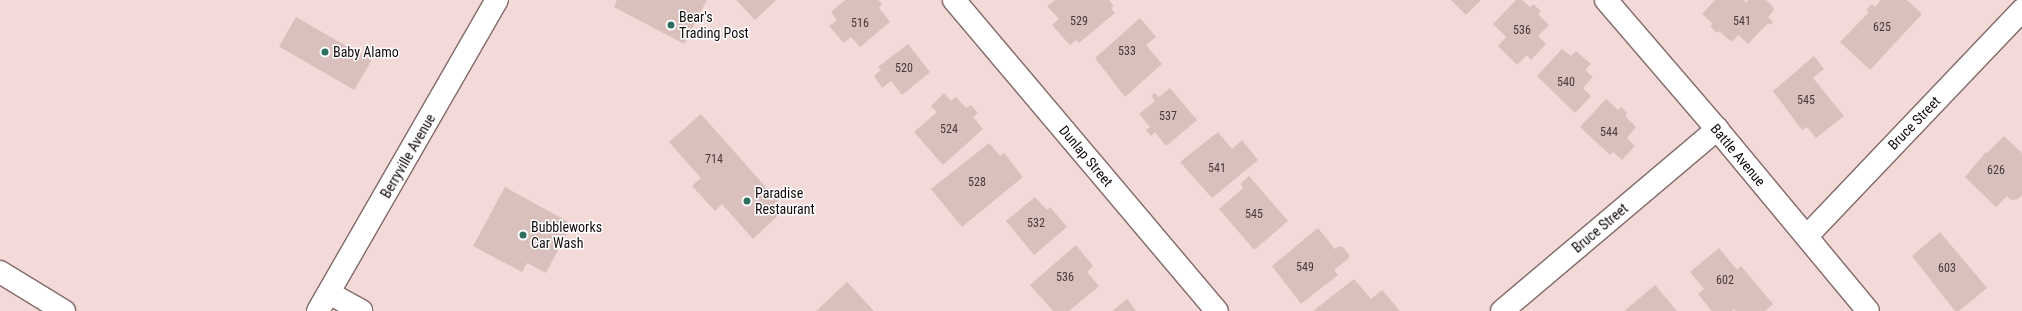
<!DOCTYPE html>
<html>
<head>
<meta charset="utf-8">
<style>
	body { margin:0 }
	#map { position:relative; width:2022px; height:311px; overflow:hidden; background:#f3d9d7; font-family:"Roboto Condensed",sans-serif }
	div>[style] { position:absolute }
	.building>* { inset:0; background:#d9c0bd; transform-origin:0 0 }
	.roads { filter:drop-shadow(1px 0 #816a68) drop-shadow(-1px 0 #816a68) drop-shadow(0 1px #816a68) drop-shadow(0 -1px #816a68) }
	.minor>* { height:22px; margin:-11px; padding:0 11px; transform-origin:11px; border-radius:11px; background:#fff }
	.major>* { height:22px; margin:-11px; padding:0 11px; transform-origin:11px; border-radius:11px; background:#fff }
	.dots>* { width:11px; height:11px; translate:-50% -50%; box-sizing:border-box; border:2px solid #fff; border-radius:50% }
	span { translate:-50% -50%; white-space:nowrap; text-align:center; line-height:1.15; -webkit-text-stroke:3px #fff; paint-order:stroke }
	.number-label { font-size:12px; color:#453838 }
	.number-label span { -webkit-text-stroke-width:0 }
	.poi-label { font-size:14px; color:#140b0b }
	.left { translate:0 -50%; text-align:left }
	.street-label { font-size:14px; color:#140b0b }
</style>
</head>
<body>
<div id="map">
	<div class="building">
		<div style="clip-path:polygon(617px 0,707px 0,684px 44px,614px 7px)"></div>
		<div style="clip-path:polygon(736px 0,776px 0,755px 20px)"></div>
		<div style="clip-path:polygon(845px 0,878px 0,882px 4px,879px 8px,890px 22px,860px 47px,851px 37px,844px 43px,829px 26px,837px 20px,831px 12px)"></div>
		<div style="clip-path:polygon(1055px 0,1109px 0,1114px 6px,1111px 8px,1115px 13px,1079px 43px,1076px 40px,1070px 45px,1052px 25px,1059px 19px,1047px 6px)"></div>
		<div style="clip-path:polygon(1451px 0,1480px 0,1480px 1px,1466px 15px)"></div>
		<div style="clip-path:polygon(1516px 0,1522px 0,1530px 7px,1533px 4px,1541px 11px,1538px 14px,1549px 25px,1538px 36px,1546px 44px,1531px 60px,1527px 55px,1517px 65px,1498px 46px,1506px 37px,1493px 24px)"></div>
		<div style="clip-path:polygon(1715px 0,1743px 0,1746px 3px,1748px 0,1766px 0,1773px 7px,1774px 10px,1768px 17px,1773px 22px,1770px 25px,1768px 23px,1748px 44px,1738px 35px,1732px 42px,1719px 31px,1717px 33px,1710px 26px,1713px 24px,1702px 14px)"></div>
		<div style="clip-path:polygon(1881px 0,1907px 0,1922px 14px,1870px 70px,1840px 42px,1869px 12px,1866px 10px,1872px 4px,1875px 7px)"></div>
		<div style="left:296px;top:17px;width:87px;height:34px;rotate:30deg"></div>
		<div style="clip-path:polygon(1140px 18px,1156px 37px,1146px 45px,1162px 64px,1125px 97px,1095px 58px)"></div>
		<div style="clip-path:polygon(908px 44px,930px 72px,902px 95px,891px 81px,882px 88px,874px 76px,881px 70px,878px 67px)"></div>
		<div style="clip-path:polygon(1562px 49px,1571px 56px,1576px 51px,1591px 64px,1585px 70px,1593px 77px,1583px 88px,1591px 96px,1575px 113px,1537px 76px)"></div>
		<div style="clip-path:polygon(1814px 56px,1824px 69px,1813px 78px,1844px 116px,1816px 138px,1807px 127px,1802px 130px,1773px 91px)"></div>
		<div style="clip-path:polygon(1170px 88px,1197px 120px,1166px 146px,1155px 132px,1151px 136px,1146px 130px,1150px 127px,1139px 114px,1155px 101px,1151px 96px,1155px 93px,1159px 97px)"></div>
		<div style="clip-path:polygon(944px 93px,951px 101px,956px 97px,966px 108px,971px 105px,978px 113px,973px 117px,983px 129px,943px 165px,914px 132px,937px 112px,931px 106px)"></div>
		<div style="clip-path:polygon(1606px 99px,1618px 110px,1621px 107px,1627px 113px,1625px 116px,1636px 127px,1627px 138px,1635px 146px,1622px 160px,1613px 152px,1610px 155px,1580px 127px)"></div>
		<div style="clip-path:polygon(701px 114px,785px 209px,753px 239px,722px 204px,715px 211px,692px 186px,701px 178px,669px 142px)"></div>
		<div style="clip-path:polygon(1218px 132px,1232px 149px,1242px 140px,1258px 160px,1212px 198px,1180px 162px)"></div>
		<div style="clip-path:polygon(2004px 136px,2022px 153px,2022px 195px,2018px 199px,2011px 200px,2007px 196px,1996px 207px,1965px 177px,1986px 152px,1987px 153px)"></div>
		<div style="clip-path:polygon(989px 143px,1000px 156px,1004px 153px,1023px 177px,962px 227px,931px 189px)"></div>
		<div style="clip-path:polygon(1249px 176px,1288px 221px,1254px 250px,1219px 209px,1243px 188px,1240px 184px)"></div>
		<div style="clip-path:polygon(505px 187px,572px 224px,546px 273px,527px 263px,522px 272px,473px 246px)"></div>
		<div style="clip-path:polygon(1035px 197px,1047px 210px,1050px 207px,1067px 227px,1034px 255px,1006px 221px)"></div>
		<div style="clip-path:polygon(1318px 228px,1335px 249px,1339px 246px,1343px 247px,1349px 254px,1349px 258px,1334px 270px,1338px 275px,1301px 304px,1272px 266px)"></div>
		<div style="clip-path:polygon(1940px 232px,1987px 288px,1959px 311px,1955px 311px,1912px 256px)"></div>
		<div style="clip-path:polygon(1076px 245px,1093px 266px,1087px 272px,1099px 286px,1069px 311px,1053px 311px,1030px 285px)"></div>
		<div style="clip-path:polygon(1719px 248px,1737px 270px,1741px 266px,1773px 304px,1765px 311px,1736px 311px,1734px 309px,1732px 311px,1712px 311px,1698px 294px,1704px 289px,1690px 272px)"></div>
		<div style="clip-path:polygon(1354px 279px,1371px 299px,1382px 290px,1400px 311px,1313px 311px)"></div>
		<div style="clip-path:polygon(847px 282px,874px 311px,816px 311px)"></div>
		<div style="clip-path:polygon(1655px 285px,1677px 311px,1624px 311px)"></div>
		<div style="clip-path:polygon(1127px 299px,1136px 311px,1112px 311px)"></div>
	</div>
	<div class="roads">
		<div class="minor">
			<div style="left:954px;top:0;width:407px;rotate:49.8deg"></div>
			<div style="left:1606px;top:0;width:170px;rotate:49.3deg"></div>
			<div style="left:1717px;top:129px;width:236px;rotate:50.3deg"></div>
			<div style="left:1807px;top:236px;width:312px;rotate:-46.4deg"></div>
			<div style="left:0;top:272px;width:75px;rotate:31.4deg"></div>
			<div style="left:329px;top:293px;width:37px;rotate:29deg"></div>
			<div style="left:1502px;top:311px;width:282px;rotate:-40.2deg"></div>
		</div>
		<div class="major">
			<div style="left:318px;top:311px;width:359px;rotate:-60.1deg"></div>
		</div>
	</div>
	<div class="dots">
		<div style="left:671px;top:25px;background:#2e6f5f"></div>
		<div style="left:325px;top:52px;background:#2e6f5f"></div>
		<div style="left:747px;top:201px;background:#2e6f5f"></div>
		<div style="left:523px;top:235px;background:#2e6f5f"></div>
	</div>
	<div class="number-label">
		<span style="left:1079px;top:22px">529</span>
		<span style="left:1742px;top:22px">541</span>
		<span style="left:860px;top:24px">516</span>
		<span style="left:1882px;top:28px">625</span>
		<span style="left:1522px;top:31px">536</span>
		<span style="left:1127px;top:52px">533</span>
		<span style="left:904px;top:69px">520</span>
		<span style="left:1566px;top:83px">540</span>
		<span style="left:1806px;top:101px">545</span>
		<span style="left:1168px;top:117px">537</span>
		<span style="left:949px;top:130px">524</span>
		<span style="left:1609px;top:133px">544</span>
		<span style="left:714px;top:160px">714</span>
		<span style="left:1217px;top:169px">541</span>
		<span style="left:1996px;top:171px">626</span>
		<span style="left:977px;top:183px">528</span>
		<span style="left:1254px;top:215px">545</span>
		<span style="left:1036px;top:224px">532</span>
		<span style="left:1305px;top:268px">549</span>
		<span style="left:1947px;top:269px">603</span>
		<span style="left:1065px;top:278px">536</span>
		<span style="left:1725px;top:281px">602</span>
	</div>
	<div class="poi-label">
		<span class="left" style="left:679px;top:25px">Bear's<br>Trading Post</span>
		<span class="left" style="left:333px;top:52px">Baby Alamo</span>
		<span class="left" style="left:755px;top:201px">Paradise<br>Restaurant</span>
		<span class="left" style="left:531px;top:235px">Bubbleworks<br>Car Wash</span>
	</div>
	<div class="street-label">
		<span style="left:1914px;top:123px;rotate:-46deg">Bruce Street</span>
		<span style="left:1738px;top:155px;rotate:50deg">Battle Avenue</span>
		<span style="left:408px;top:156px;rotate:-60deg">Berryville Avenue</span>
		<span style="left:1086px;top:156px;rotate:50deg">Dunlap Street</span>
		<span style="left:1600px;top:228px;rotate:-40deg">Bruce Street</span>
	</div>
</div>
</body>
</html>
